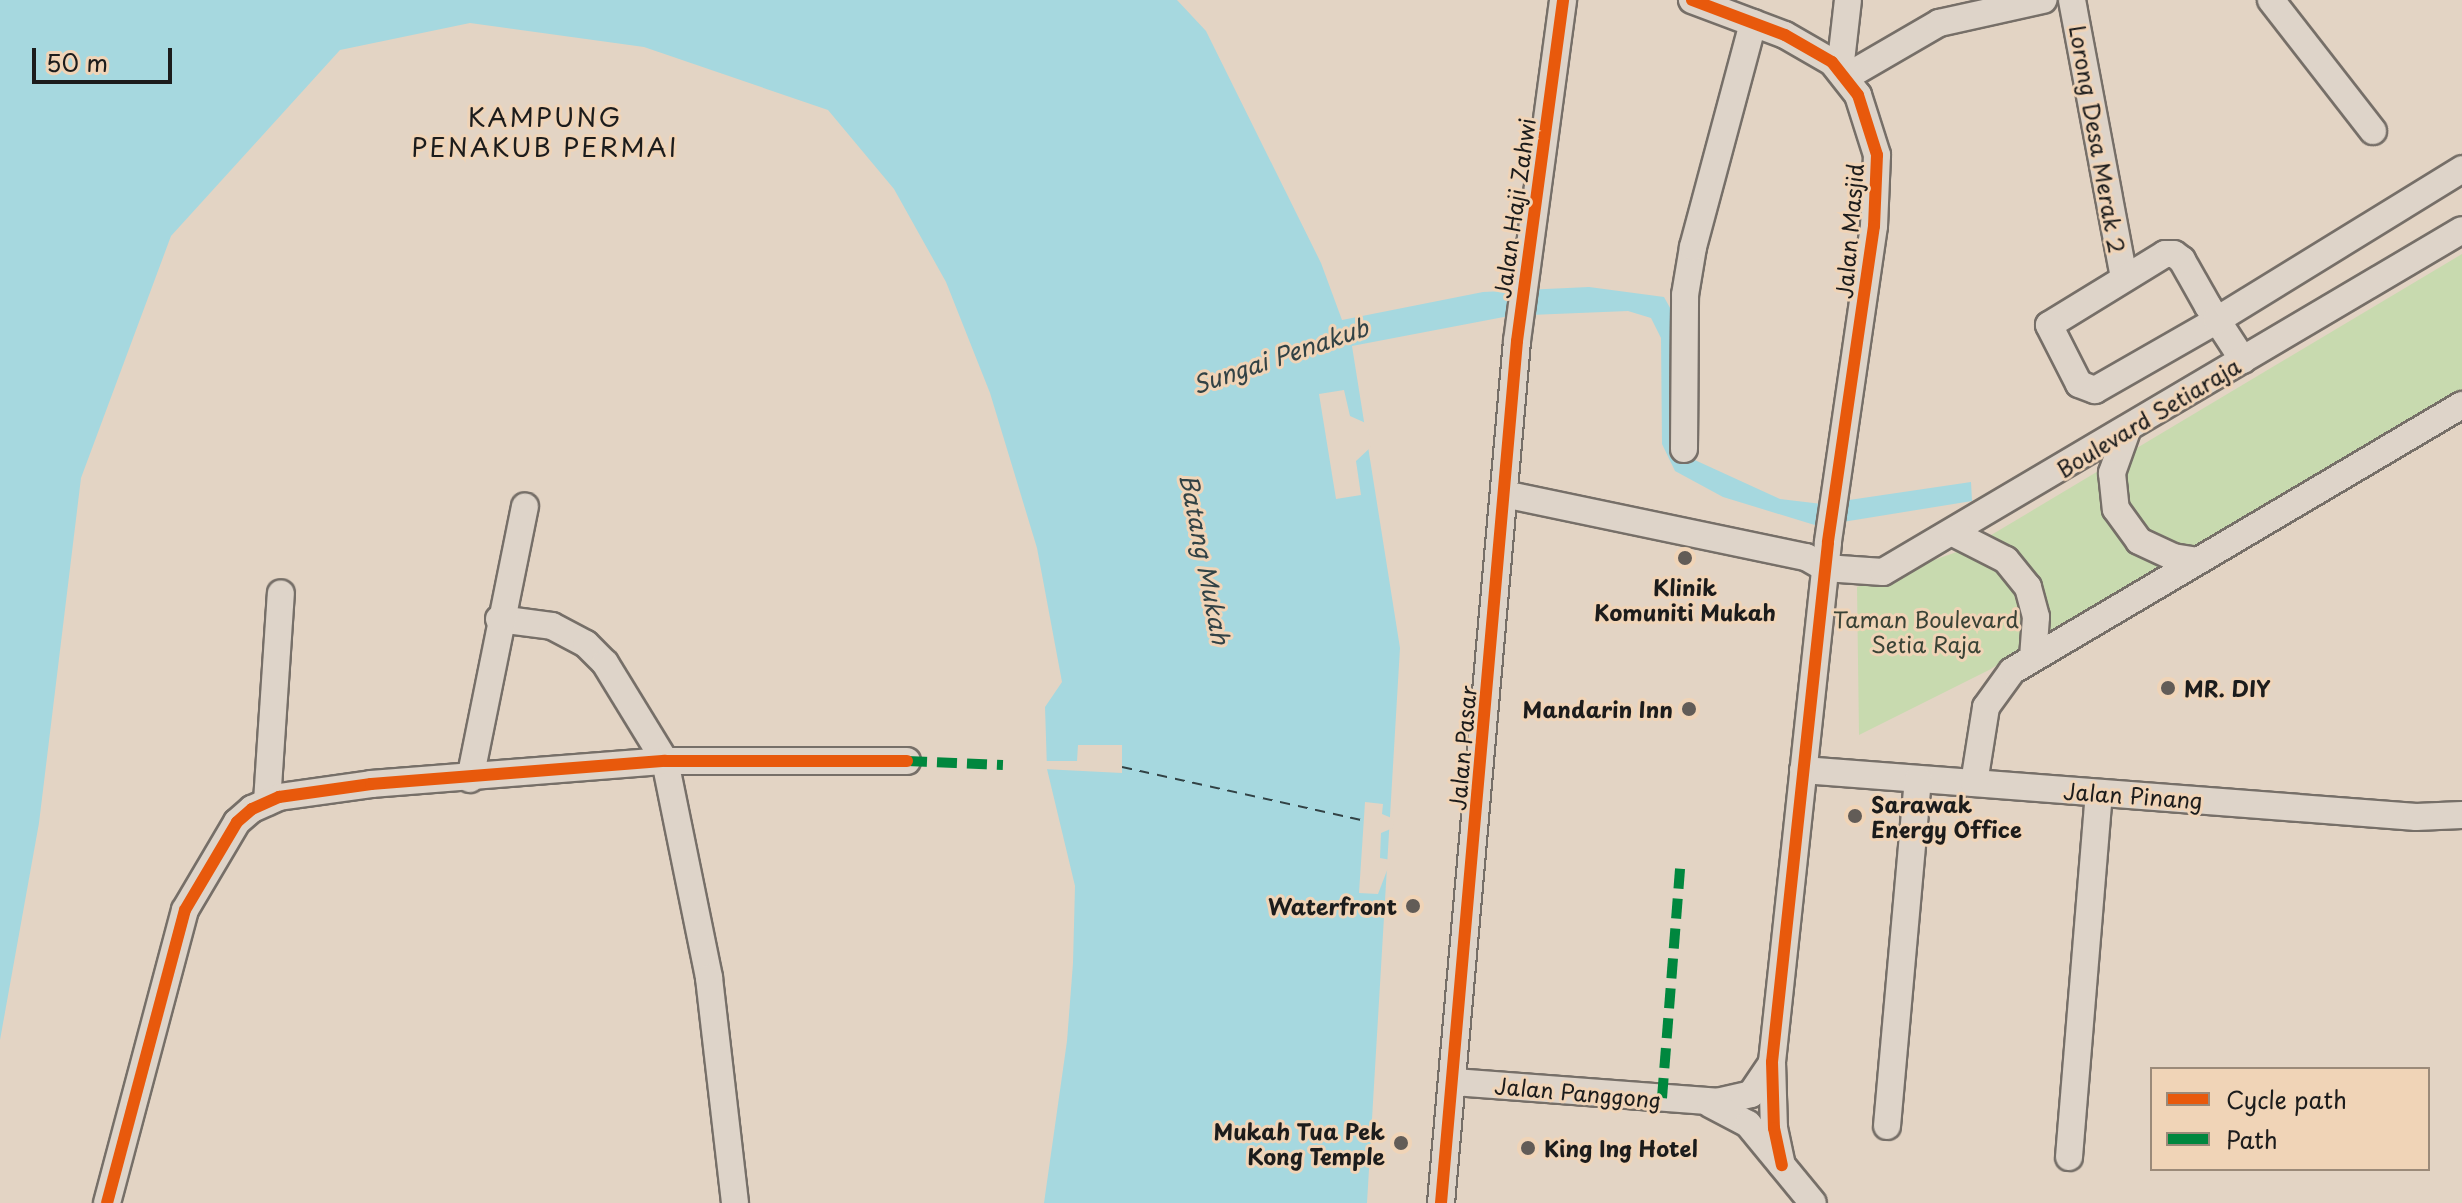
<!DOCTYPE html>
<html>
<head>
<meta charset="utf-8">
<style>
	body { margin:0 }
	#map { position:relative; width:2462px; height:1203px; overflow:hidden; background:#e3d4c4; font-family:"Playpen Sans",sans-serif }
	div>[style] { position:absolute }
	.green>* { inset:0; background:#c8daaf }
	.water>* { inset:0; background:#a6d8df }
	.pier>* { inset:0; background:#e3d4c4 }
	.ferry>* { height:2px; margin-top:-1px; transform-origin:0; background:repeating-linear-gradient(90deg,#324245 0 10px,transparent 0 18px) }
	.roads { filter:drop-shadow(2px 0 #766f68) drop-shadow(-2px 0 #766f68) drop-shadow(0 2px #766f68) drop-shadow(0 -2px #766f68) }
	.minor>* { height:26px; margin:-13px; padding:0 13px; transform-origin:13px; border-radius:13px; background:#ded4c9 }
	.quiet>* { height:10px; margin-top:-5px; transform-origin:0; background:repeating-linear-gradient(90deg,#00873e 0 20px,transparent 0 30px) }
	.cycleway>* { height:12px; margin:-6px; padding:0 6px; transform-origin:6px; border-radius:6px; background:#e8590c }
	.dots>* { width:22px; height:22px; translate:-50% -50%; box-sizing:border-box; border:4px solid #f0d4b7; border-radius:50% }
	span { translate:-50% -50%; white-space:nowrap; text-align:center; line-height:1.15; -webkit-text-stroke:6px #f0d4b7; paint-order:stroke }
	.street-label { font-size:22px; color:#1c1c1c }
	.poi-label { font-size:22px; color:#1c1c1c; font-weight:700 }
	.left { translate:0 -50%; text-align:left }
	.right { translate:-100% -50%; text-align:right }
	.park-label { font-size:22px; color:#3a4336 }
	.water-label { font-size:24px; color:#324245; font-style:italic }
	.quarter-label { font-size:26px; color:#1c1c1c; letter-spacing:2px }
	.legend { position:absolute; left:2150px; top:1067px; width:280px; height:104px; box-sizing:border-box; background:#f0d4b7; border:2px solid #9b8a79; margin:0; padding:10px 14px; list-style:none; font-size:24px; color:#1c1c1c }
	.legend li { display:flex; align-items:center; gap:16px; height:40px }
	.legend b { width:40px; border:2px solid #9b8a79 }
	.scale { position:absolute; left:32px; top:48px; width:140px; height:36px; box-sizing:border-box; border:4px solid #1c1c1c; border-top:0; padding-left:10px; font-size:24px; line-height:28px; white-space:nowrap; color:#1c1c1c; -webkit-text-stroke:6px #f0d4b7; paint-order:stroke }
</style>
</head>
<body>
<div id="map">
	<div class="green">
		<div style="clip-path:polygon(2462px 254px,2462px 389px,1989px 670px,1859px 735px,1857px 587px,1971px 547px)"></div>
	</div>
	<div class="water">
		<div style="clip-path:polygon(0 0,1177px 0,1206px 31px,1321px 263px,1342px 320px,1483px 292px,1589px 287px,1664px 297px,1674px 315px,1686px 456px,1780px 499px,1822px 504px,1971px 482px,1972px 501px,1818px 526px,1723px 497px,1675px 471px,1662px 444px,1661px 338px,1651px 318px,1628px 311px,1509px 316px,1352px 346px,1400px 648px,1367px 1203px,1044px 1203px,1067px 1041px,1073px 963px,1075px 886px,1047px 769px,1045px 707px,1062px 682px,1037px 548px,990px 393px,946px 282px,894px 189px,828px 110px,644px 47px,470px 23px,340px 50px,171px 236px,81px 478px,39px 823px,0 1040px)"></div>
	</div>
	<div class="pier">
		<div style="clip-path:polygon(1344px 390px,1350px 416px,1368px 424px,1371px 447px,1356px 461px,1361px 495px,1336px 499px,1319px 394px)"></div>
		<div style="clip-path:polygon(1078px 745px,1122px 745px,1122px 773px,1043px 769px,1043px 761px,1077px 761px)"></div>
		<div style="clip-path:polygon(1365px 802px,1383px 804px,1382px 814px,1394px 819px,1393px 828px,1381px 833px,1380px 858px,1391px 860px,1378px 894px,1359px 893px)"></div>
	</div>
	<div class="ferry">
		<div style="left:1122px;top:767px;width:246px;rotate:12.5deg"></div>
	</div>
	<div class="roads">
		<div class="minor">
			<div style="left:1692px;top:0;width:99px;rotate:20.6deg"></div>
			<div style="left:1785px;top:35px;width:54px;rotate:29.9deg"></div>
			<div style="left:1832px;top:62px;width:42px;rotate:51.8deg"></div>
			<div style="left:1858px;top:95px;width:63px;rotate:72.4deg"></div>
			<div style="left:1877px;top:155px;width:71px;rotate:92.4deg"></div>
			<div style="left:1874px;top:226px;width:320px;rotate:98.3deg"></div>
			<div style="left:1828px;top:543px;width:522px;rotate:96.16deg"></div>
			<div style="left:1772px;top:1062px;width:66px;rotate:88.3deg"></div>
			<div style="left:1774px;top:1128px;width:38px;rotate:78deg"></div>
			<div style="left:2072px;top:0;width:282px;rotate:79.4deg"></div>
			<div style="left:2271px;top:0;width:166px;rotate:52.1deg"></div>
			<div style="left:1840px;top:70px;width:70px;rotate:-83.5deg"></div>
			<div style="left:1846px;top:77px;width:108px;rotate:-30.1deg"></div>
			<div style="left:1939px;top:23px;width:107px;rotate:-12.5deg"></div>
			<div style="left:2243px;top:360px;width:48px;rotate:-123deg"></div>
			<div style="left:2217px;top:320px;width:17px;rotate:-123deg"></div>
			<div style="left:2208px;top:306px;width:53px;rotate:-119.5deg"></div>
			<div style="left:2182px;top:260px;width:10px;rotate:-143deg"></div>
			<div style="left:2174px;top:254px;width:9px;rotate:180deg"></div>
			<div style="left:2165px;top:254px;width:136px;rotate:148.5deg"></div>
			<div style="left:2049px;top:325px;width:66px;rotate:63deg"></div>
			<div style="left:2079px;top:384px;width:17px;rotate:21deg"></div>
			<div style="left:2095px;top:390px;width:141px;rotate:-29.8deg"></div>
			<div style="left:2217px;top:320px;width:288px;rotate:-31.6deg"></div>
			<div style="left:2128px;top:428px;width:48px;rotate:109.6deg"></div>
			<div style="left:2112px;top:473px;width:36px;rotate:84deg"></div>
			<div style="left:2116px;top:509px;width:39px;rotate:54deg"></div>
			<div style="left:2139px;top:541px;width:38px;rotate:25deg"></div>
			<div style="left:2173px;top:557px;width:24px;rotate:9deg"></div>
			<div style="left:1684px;top:449px;width:154px;rotate:-89.6deg"></div>
			<div style="left:1685px;top:295px;width:49px;rotate:-80.5deg"></div>
			<div style="left:1693px;top:247px;width:232px;rotate:-75deg"></div>
			<div style="left:1504px;top:494px;width:309px;rotate:11.8deg"></div>
			<div style="left:1806px;top:557px;width:22px;rotate:30deg"></div>
			<div style="left:1825px;top:568px;width:58px;rotate:3.9deg"></div>
			<div style="left:1883px;top:572px;width:672px;rotate:-30.57deg"></div>
			<div style="left:1953px;top:533px;width:59px;rotate:27deg"></div>
			<div style="left:2006px;top:560px;width:35px;rotate:51deg"></div>
			<div style="left:2028px;top:587px;width:31px;rotate:75deg"></div>
			<div style="left:2036px;top:617px;width:41px;rotate:94.2deg"></div>
			<div style="left:499px;top:619px;width:53px;rotate:7.5deg"></div>
			<div style="left:552px;top:626px;width:38px;rotate:28deg"></div>
			<div style="left:586px;top:644px;width:27px;rotate:45deg"></div>
			<div style="left:605px;top:663px;width:115px;rotate:58.5deg"></div>
			<div style="left:665px;top:761px;width:221px;rotate:78.5deg"></div>
			<div style="left:709px;top:978px;width:226px;rotate:83.4deg"></div>
			<div style="left:1803px;top:770px;width:615px;rotate:4.38deg"></div>
			<div style="left:2416px;top:817px;width:46px;rotate:-2.5deg"></div>
			<div style="left:470px;top:779px;width:278px;rotate:-78.6deg"></div>
			<div style="left:1974px;top:783px;width:77px;rotate:-81deg"></div>
			<div style="left:1986px;top:707px;width:44px;rotate:-54.2deg"></div>
			<div style="left:2012px;top:671px;width:523px;rotate:-30.59deg"></div>
			<div style="left:267px;top:802px;width:209px;rotate:-86.2deg"></div>
			<div style="left:1454px;top:1082px;width:264px;rotate:4.3deg"></div>
			<div style="left:1717px;top:1102px;width:35px;rotate:-13deg"></div>
			<div style="left:1751px;top:1094px;width:36px;rotate:-56deg"></div>
			<div style="left:1710px;top:1104px;width:43px;rotate:27.8deg"></div>
			<div style="left:1748px;top:1124px;width:102px;rotate:50.6deg"></div>
			<div style="left:1887px;top:1126px;width:348px;rotate:-84.9deg"></div>
			<div style="left:2069px;top:1157px;width:365px;rotate:-85.3deg"></div>
			<div style="left:107px;top:1203px;width:303px;rotate:-75.1deg"></div>
			<div style="left:185px;top:910px;width:102px;rotate:-59.4deg"></div>
			<div style="left:237px;top:822px;width:20px;rotate:-41deg"></div>
			<div style="left:252px;top:809px;width:30px;rotate:-24deg"></div>
			<div style="left:279px;top:797px;width:93px;rotate:-8deg"></div>
			<div style="left:371px;top:784px;width:295px;rotate:-4.5deg"></div>
			<div style="left:665px;top:761px;width:242px"></div>
			<div style="left:1441px;top:1203px;width:865px;rotate:-84.96deg"></div>
			<div style="left:1517px;top:341px;width:344px;rotate:-82.3deg"></div>
		</div>
	</div>
	<div class="quiet">
		<div style="left:907px;top:761px;width:96px;rotate:2.4deg"></div>
		<div style="left:1662px;top:1098px;width:240px;rotate:-85.5deg"></div>
	</div>
	<div class="cycleway">
		<div style="left:1692px;top:0;width:99px;rotate:20.6deg"></div>
		<div style="left:1785px;top:35px;width:54px;rotate:29.9deg"></div>
		<div style="left:1832px;top:62px;width:42px;rotate:51.8deg"></div>
		<div style="left:1858px;top:95px;width:63px;rotate:72.4deg"></div>
		<div style="left:1877px;top:155px;width:71px;rotate:92.4deg"></div>
		<div style="left:1874px;top:226px;width:320px;rotate:98.3deg"></div>
		<div style="left:1828px;top:543px;width:522px;rotate:96.16deg"></div>
		<div style="left:1772px;top:1062px;width:66px;rotate:88.3deg"></div>
		<div style="left:1774px;top:1128px;width:38px;rotate:78deg"></div>
		<div style="left:107px;top:1203px;width:303px;rotate:-75.1deg"></div>
		<div style="left:185px;top:910px;width:102px;rotate:-59.4deg"></div>
		<div style="left:237px;top:822px;width:20px;rotate:-41deg"></div>
		<div style="left:252px;top:809px;width:30px;rotate:-24deg"></div>
		<div style="left:279px;top:797px;width:93px;rotate:-8deg"></div>
		<div style="left:371px;top:784px;width:295px;rotate:-4.5deg"></div>
		<div style="left:665px;top:761px;width:242px"></div>
		<div style="left:1441px;top:1203px;width:865px;rotate:-84.96deg"></div>
		<div style="left:1517px;top:341px;width:344px;rotate:-82.3deg"></div>
	</div>
	<div class="dots">
		<div style="left:1685px;top:558px;background:#625c57"></div>
		<div style="left:2168px;top:688px;background:#625c57"></div>
		<div style="left:1689px;top:709px;background:#625c57"></div>
		<div style="left:1855px;top:816px;background:#625c57"></div>
		<div style="left:1413px;top:906px;background:#625c57"></div>
		<div style="left:1401px;top:1143px;background:#625c57"></div>
		<div style="left:1528px;top:1148px;background:#625c57"></div>
	</div>
	<div class="street-label">
		<span style="left:2098px;top:139px;rotate:80deg">Lorong Desa Merak 2</span>
		<span style="left:1514px;top:208px;rotate:-82deg">Jalan Haji Zahwi</span>
		<span style="left:1849px;top:231px;rotate:-85deg">Jalan Masjid</span>
		<span style="left:2148px;top:417px;rotate:-31deg">Boulevard Setiaraja</span>
		<span style="left:1462px;top:748px;rotate:-85deg">Jalan Pasar</span>
		<span style="left:2133px;top:795px;rotate:4deg">Jalan Pinang</span>
		<span style="left:1578px;top:1092px;rotate:5deg">Jalan Panggong</span>
	</div>
	<div class="poi-label">
		<span style="left:1685px;top:599px">Klinik<br>Komuniti Mukah</span>
		<span class="left" style="left:2184px;top:688px">MR. DIY</span>
		<span class="right" style="left:1673px;top:709px">Mandarin Inn</span>
		<span class="left" style="left:1871px;top:816px">Sarawak<br>Energy Office</span>
		<span class="right" style="left:1397px;top:906px">Waterfront</span>
		<span class="right" style="left:1385px;top:1143px">Mukah Tua Pek<br>Kong Temple</span>
		<span class="left" style="left:1544px;top:1148px">King Ing Hotel</span>
	</div>
	<div class="park-label">
		<span style="left:1926px;top:631px">Taman Boulevard<br>Setia Raja</span>
	</div>
	<div class="water-label">
		<span style="left:1280px;top:356px;rotate:-19deg">Sungai Penakub</span>
		<span style="left:1205px;top:559px;rotate:79deg">Batang Mukah</span>
	</div>
	<div class="quarter-label">
		<span style="left:545px;top:132px">KAMPUNG<br>PENAKUB PERMAI</span>
	</div>
	<ul class="legend">
	<li><b style="height:10px;background:#e8590c"></b>Cycle path</li>
	<li><b style="height:10px;background:#00873e"></b>Path</li>
	</ul>
	<div class="scale">50 m</div>
</div>
</body>
</html>
